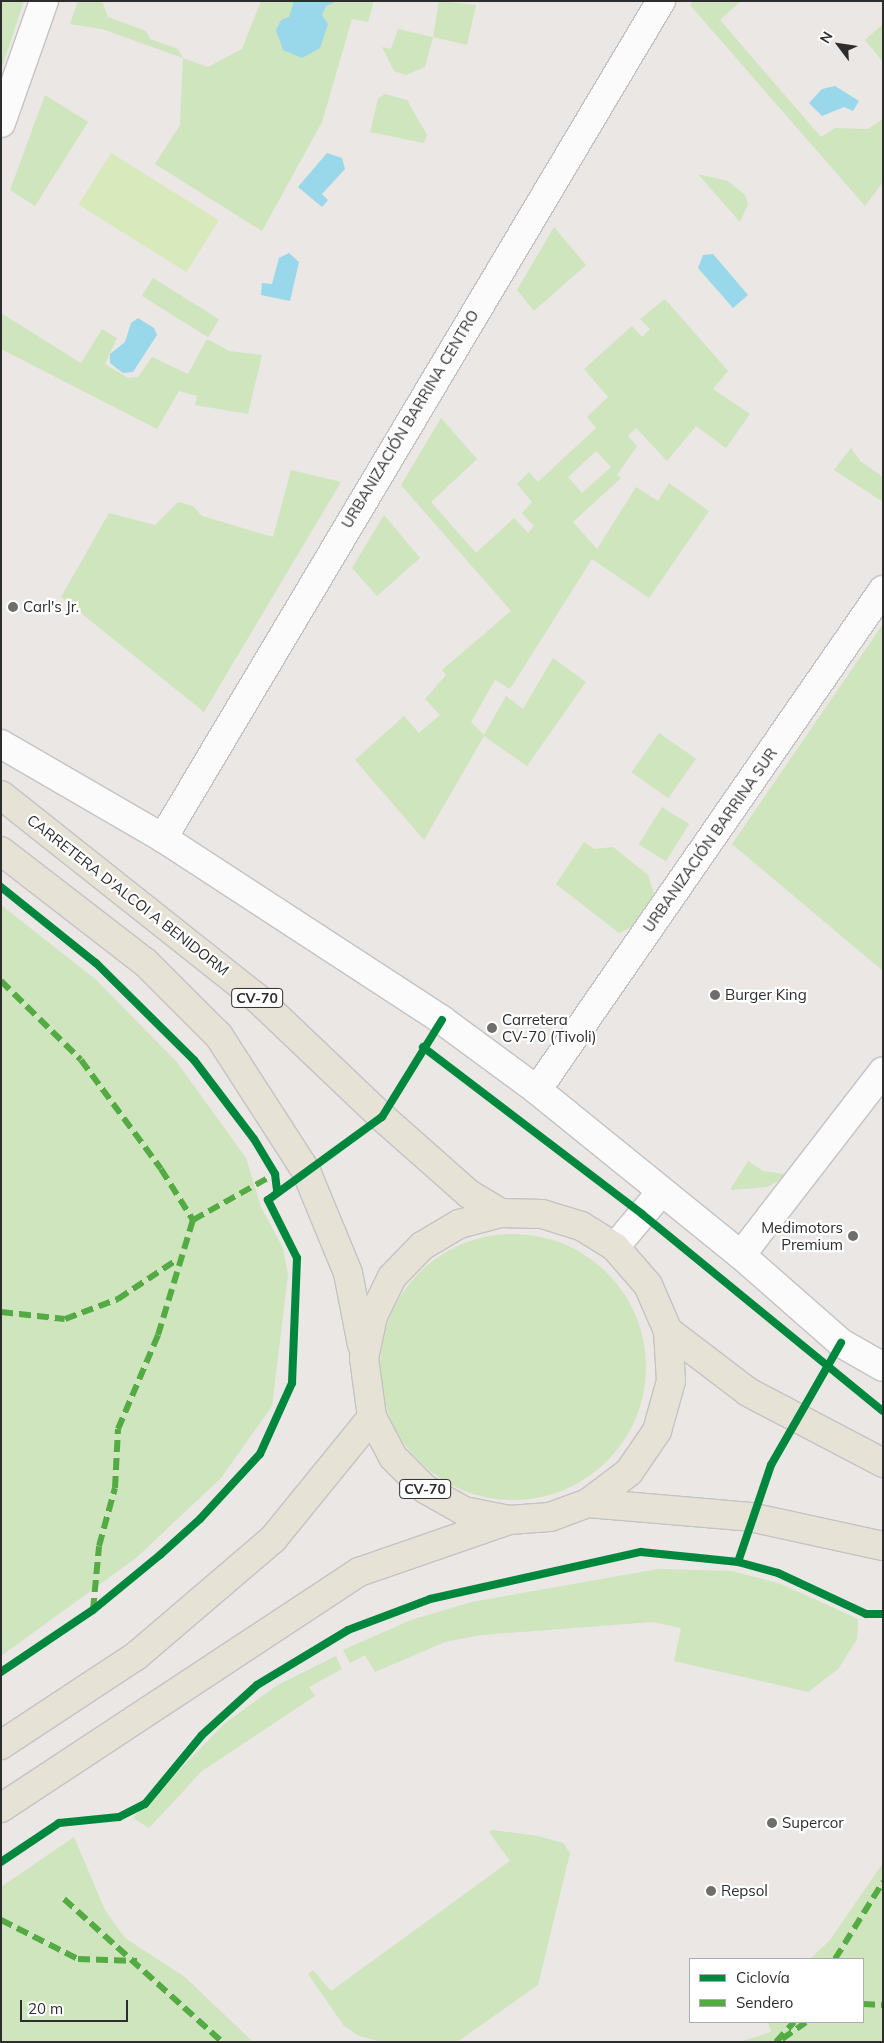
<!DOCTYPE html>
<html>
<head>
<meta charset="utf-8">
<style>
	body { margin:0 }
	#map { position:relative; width:884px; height:2043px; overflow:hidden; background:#eae7e4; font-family:Mulish,sans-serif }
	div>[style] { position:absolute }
	.green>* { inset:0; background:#cee5be; transform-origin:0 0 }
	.round { border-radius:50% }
	.pitch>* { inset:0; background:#d8e9bb; transform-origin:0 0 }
	.water>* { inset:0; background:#99d7ea }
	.roads { filter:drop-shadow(1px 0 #c4c3c4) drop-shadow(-1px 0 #c4c3c4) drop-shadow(0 1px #c4c3c4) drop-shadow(0 -1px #c4c3c4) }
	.minor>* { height:28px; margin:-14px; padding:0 14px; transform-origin:14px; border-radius:14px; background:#fcfbfb }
	.major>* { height:28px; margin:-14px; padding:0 14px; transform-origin:14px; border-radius:14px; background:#e7e2d6 }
	.quiet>* { height:6px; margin-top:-3px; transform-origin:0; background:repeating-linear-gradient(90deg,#54ab44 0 12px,transparent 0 18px) }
	.cycleway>* { height:8px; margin:-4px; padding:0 4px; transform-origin:4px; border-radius:4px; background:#00873e }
	.dots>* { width:14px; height:14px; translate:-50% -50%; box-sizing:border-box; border:2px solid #fff; border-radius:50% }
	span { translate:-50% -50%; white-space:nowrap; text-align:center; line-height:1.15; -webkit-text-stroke:4.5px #fff; paint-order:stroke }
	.shield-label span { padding:1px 4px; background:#fff; border:1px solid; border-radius:4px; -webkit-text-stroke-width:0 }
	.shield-label { font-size:14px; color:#2d2d2d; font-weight:700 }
	.street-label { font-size:15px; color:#2d2d2d }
	.poi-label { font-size:15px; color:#2d2d2d }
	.left { translate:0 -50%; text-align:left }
	.right { translate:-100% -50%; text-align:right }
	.frame { position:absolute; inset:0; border:2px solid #2d2d2d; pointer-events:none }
	.legend { position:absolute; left:689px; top:1958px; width:175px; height:65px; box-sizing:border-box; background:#fff; border:1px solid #ababab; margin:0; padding:6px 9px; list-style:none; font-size:15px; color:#2d2d2d }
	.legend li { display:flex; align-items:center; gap:10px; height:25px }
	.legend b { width:25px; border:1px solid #ababab }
	.north { position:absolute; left:814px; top:20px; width:50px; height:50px; -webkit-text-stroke:4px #fff; paint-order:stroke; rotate:301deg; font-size:14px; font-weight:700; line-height:20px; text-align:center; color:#2d2d2d }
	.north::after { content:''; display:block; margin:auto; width:18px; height:22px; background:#2d2d2d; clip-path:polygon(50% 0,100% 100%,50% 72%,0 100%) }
	.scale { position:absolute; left:20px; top:2000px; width:108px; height:22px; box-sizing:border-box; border:2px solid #2d2d2d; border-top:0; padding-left:6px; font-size:15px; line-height:18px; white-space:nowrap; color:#2d2d2d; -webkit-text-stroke:4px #fff; paint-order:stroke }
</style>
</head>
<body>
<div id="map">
	<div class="green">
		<div style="clip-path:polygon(1px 1px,24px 1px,1px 70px)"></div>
		<div style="clip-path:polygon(78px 1px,102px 1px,108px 17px,146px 31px,150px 39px,178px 49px,183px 58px,208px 67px,242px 49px,261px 1px,374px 1px,368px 22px,352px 19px,322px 122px,262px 231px,155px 164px,180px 125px,183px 58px,102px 29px,70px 24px)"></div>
		<div style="clip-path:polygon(439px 1px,476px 5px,467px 45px,433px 37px,425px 67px,406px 75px,394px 71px,382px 47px,391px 49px,398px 29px,433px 37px)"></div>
		<div style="clip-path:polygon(693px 1px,741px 1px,720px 20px,821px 137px,835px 128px,868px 129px,883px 119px,883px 182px,865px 206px,690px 5px)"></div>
		<div style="clip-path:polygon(883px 24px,883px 62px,865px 40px)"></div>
		<div style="clip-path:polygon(385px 94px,407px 100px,427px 135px,424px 143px,370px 132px,378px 99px)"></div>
		<div style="clip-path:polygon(45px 95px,88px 122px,35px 206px,10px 190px)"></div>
		<div style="clip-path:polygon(698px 174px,728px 181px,745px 195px,748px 204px,740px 222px)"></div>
		<div style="clip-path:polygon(554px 227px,586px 265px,534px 311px,517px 290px)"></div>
		<div style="left:153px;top:278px;width:78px;height:21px;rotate:32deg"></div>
		<div style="clip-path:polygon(evenodd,665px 299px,728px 371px,713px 389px,750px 414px,726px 448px,696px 426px,667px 461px,636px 428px,628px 436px,637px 446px,617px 475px,621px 478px,573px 522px,597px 549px,636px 487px,658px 501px,669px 483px,709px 511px,649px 598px,592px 559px,510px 689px,495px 680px,471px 722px,484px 735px,506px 696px,523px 709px,553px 658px,586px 682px,527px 766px,484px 736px,424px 840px,355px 760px,404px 716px,419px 733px,440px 715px,425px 699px,446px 675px,442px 670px,511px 611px,401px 485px,441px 418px,477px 459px,431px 502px,476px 553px,514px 518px,528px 533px,534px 526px,522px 513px,532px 502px,517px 484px,529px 472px,538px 482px,596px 428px,587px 417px,608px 397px,584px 369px,632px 326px,642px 337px,650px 329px,640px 319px,665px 299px,596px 451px,611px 467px,582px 493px,568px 477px,596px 451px)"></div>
		<div style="clip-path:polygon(1px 313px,81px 363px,102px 329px,117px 338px,105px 364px,128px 378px,138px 377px,152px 357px,188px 374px,207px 339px,229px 351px,262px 355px,248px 414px,195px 405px,197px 396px,179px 391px,157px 429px,1px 349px)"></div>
		<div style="clip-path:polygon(851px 448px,860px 461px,883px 477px,883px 502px,834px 470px)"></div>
		<div style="clip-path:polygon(291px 470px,341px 482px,204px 712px,61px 597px,109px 513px,155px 525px,178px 502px,193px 506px,202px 516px,273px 537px)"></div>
		<div style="clip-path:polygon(384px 515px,420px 558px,377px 596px,352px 568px)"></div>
		<div style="clip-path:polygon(883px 624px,883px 971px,732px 844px)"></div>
		<div style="left:659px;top:733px;width:45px;height:48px;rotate:35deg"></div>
		<div style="left:662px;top:807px;width:32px;height:44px;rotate:32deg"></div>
		<div style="clip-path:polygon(584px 842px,594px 849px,613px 847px,648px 875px,655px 897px,638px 924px,619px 933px,556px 884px)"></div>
		<div style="clip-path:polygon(1px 905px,94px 978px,176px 1061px,246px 1158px,261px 1207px,283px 1248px,288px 1275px,272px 1406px,221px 1478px,136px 1558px,1px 1656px)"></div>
		<div style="clip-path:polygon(748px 1161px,763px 1171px,784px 1174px,783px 1179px,767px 1187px,730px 1190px)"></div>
		<div class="round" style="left:380px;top:1234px;width:266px;height:266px"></div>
		<div style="clip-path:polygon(658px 1569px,732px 1571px,781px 1584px,858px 1619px,857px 1639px,838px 1669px,808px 1692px,674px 1661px,681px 1628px,653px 1622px,482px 1635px,445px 1642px,375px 1672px,365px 1655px,350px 1663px,343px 1650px,411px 1620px,472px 1602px)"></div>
		<div style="clip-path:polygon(336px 1656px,342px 1669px,309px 1687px,315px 1696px,202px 1771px,149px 1828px,133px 1818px,224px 1724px,276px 1686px)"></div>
		<div style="clip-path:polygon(492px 1830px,538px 1836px,563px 1843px,570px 1853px,538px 1985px,457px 2042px,382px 2042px,359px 2036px,344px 2026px,308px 1974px,313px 1970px,331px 1991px,510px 1861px,489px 1832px)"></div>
		<div style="clip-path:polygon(74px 1837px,105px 1910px,125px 1938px,185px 1977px,253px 2042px,1px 2042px,1px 1887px)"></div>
		<div style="clip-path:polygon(883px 1863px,883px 2042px,739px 2042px,771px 2032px,768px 2022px,863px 2022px,863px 1959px,810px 1959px,830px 1940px)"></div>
	</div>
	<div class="pitch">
		<div style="left:111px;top:153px;width:127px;height:61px;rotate:32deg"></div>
	</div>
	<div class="water">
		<div style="clip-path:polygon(294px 1px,337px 1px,326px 6px,322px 15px,328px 24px,320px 48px,302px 58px,283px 50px,276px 30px,281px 20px,289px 17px)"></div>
		<div style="clip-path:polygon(835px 86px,859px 101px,853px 111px,844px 107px,822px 116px,809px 103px,822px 89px)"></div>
		<div style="clip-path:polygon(327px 153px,342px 158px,345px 169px,322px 194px,328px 200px,322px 207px,298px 187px)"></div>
		<div style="clip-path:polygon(289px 253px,299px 262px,290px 301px,261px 295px,262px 283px,272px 284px,279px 258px)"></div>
		<div style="clip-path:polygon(713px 254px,748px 295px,733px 308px,698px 268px,703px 255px)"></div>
		<div style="clip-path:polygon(138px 318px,154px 328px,157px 335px,133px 372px,123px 373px,110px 363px,110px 354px,125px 342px,131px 323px)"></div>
	</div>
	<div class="roads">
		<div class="minor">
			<div style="left:1px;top:123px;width:129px;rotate:-70.6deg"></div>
			<div style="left:1px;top:744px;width:187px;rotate:30.1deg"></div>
			<div style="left:163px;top:838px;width:333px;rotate:33.1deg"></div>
			<div style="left:442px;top:1020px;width:118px;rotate:36.4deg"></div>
			<div style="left:537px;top:1090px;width:262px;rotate:39deg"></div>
			<div style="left:741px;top:1255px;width:133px;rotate:41.3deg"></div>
			<div style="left:841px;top:1343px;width:48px;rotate:29.7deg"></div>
			<div style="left:163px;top:838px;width:974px;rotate:-59.25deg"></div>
			<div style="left:537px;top:1090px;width:608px;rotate:-55.32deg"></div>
			<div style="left:615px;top:1247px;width:72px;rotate:-50.1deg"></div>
			<div style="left:741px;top:1255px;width:232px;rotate:-52.3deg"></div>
		</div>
		<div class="major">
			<div style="left:1px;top:795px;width:327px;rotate:38.4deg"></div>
			<div style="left:257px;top:998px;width:173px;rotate:43.6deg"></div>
			<div style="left:382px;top:1117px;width:116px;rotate:41.5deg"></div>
			<div style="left:469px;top:1194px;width:37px;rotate:31deg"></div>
			<div style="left:1px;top:851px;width:183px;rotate:37.7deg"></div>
			<div style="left:146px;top:963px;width:103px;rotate:45deg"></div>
			<div style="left:219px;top:1036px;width:161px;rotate:57.2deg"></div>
			<div style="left:306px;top:1171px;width:110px;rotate:67.6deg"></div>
			<div style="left:348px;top:1273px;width:73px;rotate:79deg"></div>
			<div style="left:668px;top:1331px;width:101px;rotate:37.3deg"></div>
			<div style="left:748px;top:1392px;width:153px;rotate:27.7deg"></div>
			<div style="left:588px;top:1503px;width:163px;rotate:4.9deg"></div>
			<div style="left:750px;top:1517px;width:136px;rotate:12.3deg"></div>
			<div style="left:1px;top:1745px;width:162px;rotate:-33.4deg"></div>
			<div style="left:136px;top:1656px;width:180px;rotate:-40.5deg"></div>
			<div style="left:273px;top:1539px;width:157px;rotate:-50.9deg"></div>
			<div style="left:1px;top:1808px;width:429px;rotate:-33.4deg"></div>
			<div style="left:359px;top:1572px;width:159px;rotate:-19.1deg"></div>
			<div style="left:509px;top:1520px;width:41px;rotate:-4.2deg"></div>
			<div style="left:550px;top:1517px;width:40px;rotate:-20.2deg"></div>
			<div style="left:588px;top:1503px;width:51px;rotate:-37.1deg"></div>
			<div style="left:629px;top:1472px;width:50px;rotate:-55.7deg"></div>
			<div style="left:657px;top:1431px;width:52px;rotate:-74.4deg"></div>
			<div style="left:671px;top:1381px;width:50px;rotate:-93.4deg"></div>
			<div style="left:668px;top:1331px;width:50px;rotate:-113.5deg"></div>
			<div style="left:648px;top:1285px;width:50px;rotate:-131deg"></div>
			<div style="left:615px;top:1247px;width:40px;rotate:-148deg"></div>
			<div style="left:581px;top:1226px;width:41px;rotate:-162.9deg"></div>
			<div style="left:542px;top:1214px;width:41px;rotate:-178.6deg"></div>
			<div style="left:501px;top:1213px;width:43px;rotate:165.3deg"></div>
			<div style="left:459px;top:1224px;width:43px;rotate:149.3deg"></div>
			<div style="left:422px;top:1246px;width:43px;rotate:134.1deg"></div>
			<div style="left:392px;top:1277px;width:43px;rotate:116deg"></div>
			<div style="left:373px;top:1316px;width:43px;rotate:102.1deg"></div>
			<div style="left:364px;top:1358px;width:60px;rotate:82.3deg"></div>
			<div style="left:372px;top:1417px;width:45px;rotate:62.3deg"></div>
			<div style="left:393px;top:1457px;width:45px;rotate:45deg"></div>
			<div style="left:425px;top:1489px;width:45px;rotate:29.4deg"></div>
			<div style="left:464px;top:1511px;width:46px;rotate:11.3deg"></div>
		</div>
	</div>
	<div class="quiet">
		<div style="left:1px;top:981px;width:112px;rotate:44.6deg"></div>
		<div style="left:81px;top:1060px;width:135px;rotate:53.7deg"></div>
		<div style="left:161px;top:1169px;width:60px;rotate:57.9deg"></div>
		<div style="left:193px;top:1220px;width:94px;rotate:-29.3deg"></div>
		<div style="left:1px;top:1312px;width:64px;rotate:6.2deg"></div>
		<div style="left:65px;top:1319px;width:57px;rotate:-20.7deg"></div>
		<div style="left:118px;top:1299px;width:72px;rotate:-33.7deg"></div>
		<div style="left:93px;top:1610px;width:64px;rotate:-84.6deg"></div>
		<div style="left:99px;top:1546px;width:60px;rotate:-74.6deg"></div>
		<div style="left:115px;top:1488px;width:59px;rotate:-87.1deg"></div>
		<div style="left:118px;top:1429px;width:102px;rotate:-66.9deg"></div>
		<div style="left:158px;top:1335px;width:120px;rotate:-73.1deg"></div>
		<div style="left:64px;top:1899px;width:213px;rotate:42.1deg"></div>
		<div style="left:1px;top:1920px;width:86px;rotate:26.9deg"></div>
		<div style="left:78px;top:1959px;width:59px;rotate:1.9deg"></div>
		<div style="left:835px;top:1959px;width:91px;rotate:-58.1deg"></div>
		<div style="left:863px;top:2004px;width:20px;rotate:3deg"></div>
		<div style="left:782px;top:2039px;width:29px;rotate:-35deg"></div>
		<div style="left:776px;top:2042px;width:27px;rotate:-48deg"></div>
	</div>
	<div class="cycleway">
		<div style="left:1px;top:887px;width:122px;rotate:38.7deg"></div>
		<div style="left:96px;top:963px;width:138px;rotate:44.7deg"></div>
		<div style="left:194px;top:1060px;width:99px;rotate:52.8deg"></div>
		<div style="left:254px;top:1139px;width:41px;rotate:59deg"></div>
		<div style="left:275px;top:1174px;width:17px;rotate:83deg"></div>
		<div style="left:423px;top:1047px;width:275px;rotate:37.3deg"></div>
		<div style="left:642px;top:1214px;width:311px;rotate:39.3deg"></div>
		<div style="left:738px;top:1562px;width:102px;rotate:-71.2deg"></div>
		<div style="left:771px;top:1465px;width:141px;rotate:-60.2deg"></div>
		<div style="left:1px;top:1672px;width:111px;rotate:-34deg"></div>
		<div style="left:93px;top:1610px;width:87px;rotate:-39.4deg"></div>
		<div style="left:160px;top:1555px;width:54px;rotate:-42deg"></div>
		<div style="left:200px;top:1519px;width:88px;rotate:-47.3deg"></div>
		<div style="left:260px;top:1454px;width:78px;rotate:-65.7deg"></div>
		<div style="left:292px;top:1383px;width:125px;rotate:-87.7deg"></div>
		<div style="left:297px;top:1258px;width:65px;rotate:-116.6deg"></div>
		<div style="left:268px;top:1200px;width:141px;rotate:-36.1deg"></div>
		<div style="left:382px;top:1117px;width:114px;rotate:-58.3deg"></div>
		<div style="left:1px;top:1862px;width:70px;rotate:-33.9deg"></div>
		<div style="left:59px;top:1823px;width:60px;rotate:-5.7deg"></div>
		<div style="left:119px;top:1817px;width:29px;rotate:-27deg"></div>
		<div style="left:145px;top:1804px;width:89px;rotate:-50.4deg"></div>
		<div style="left:202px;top:1735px;width:74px;rotate:-42.3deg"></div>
		<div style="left:257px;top:1685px;width:106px;rotate:-31.1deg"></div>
		<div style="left:348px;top:1630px;width:88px;rotate:-20.7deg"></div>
		<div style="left:430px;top:1599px;width:216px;rotate:-12.6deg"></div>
		<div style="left:641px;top:1552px;width:98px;rotate:5.9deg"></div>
		<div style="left:738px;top:1562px;width:41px;rotate:15.4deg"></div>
		<div style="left:778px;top:1573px;width:97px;rotate:25deg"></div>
		<div style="left:866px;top:1614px;width:17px"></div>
	</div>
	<div class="dots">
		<div style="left:13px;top:607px;background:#6f6e6d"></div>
		<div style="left:715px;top:995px;background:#6f6e6d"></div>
		<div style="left:492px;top:1028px;background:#6f6e6d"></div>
		<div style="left:853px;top:1236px;background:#6f6e6d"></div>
		<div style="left:772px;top:1823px;background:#6f6e6d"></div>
		<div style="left:711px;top:1891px;background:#6f6e6d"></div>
	</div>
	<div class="shield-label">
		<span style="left:257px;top:998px">CV-70</span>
		<span style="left:425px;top:1489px">CV-70</span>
	</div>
	<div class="street-label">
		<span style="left:410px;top:419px;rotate:-59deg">URBANIZACIÓN BARRINA CENTRO</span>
		<span style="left:710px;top:840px;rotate:-55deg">URBANIZACIÓN BARRINA SUR</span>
		<span style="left:128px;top:895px;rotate:38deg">CARRETERA D'ALCOI A BENIDORM</span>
	</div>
	<div class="poi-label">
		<span class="left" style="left:23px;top:607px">Carl's Jr.</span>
		<span class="left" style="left:725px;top:995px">Burger King</span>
		<span class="left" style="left:502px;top:1028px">Carretera<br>CV-70 (Tivoli)</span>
		<span class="right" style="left:843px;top:1236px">Medimotors<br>Premium</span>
		<span class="left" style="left:782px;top:1823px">Supercor</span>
		<span class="left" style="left:721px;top:1891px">Repsol</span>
	</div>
	<div class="frame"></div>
	<ul class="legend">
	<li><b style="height:6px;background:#00873e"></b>Ciclovía</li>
	<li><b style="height:6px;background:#54ab44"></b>Sendero</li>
	</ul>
	<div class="north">N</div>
	<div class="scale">20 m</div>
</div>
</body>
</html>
